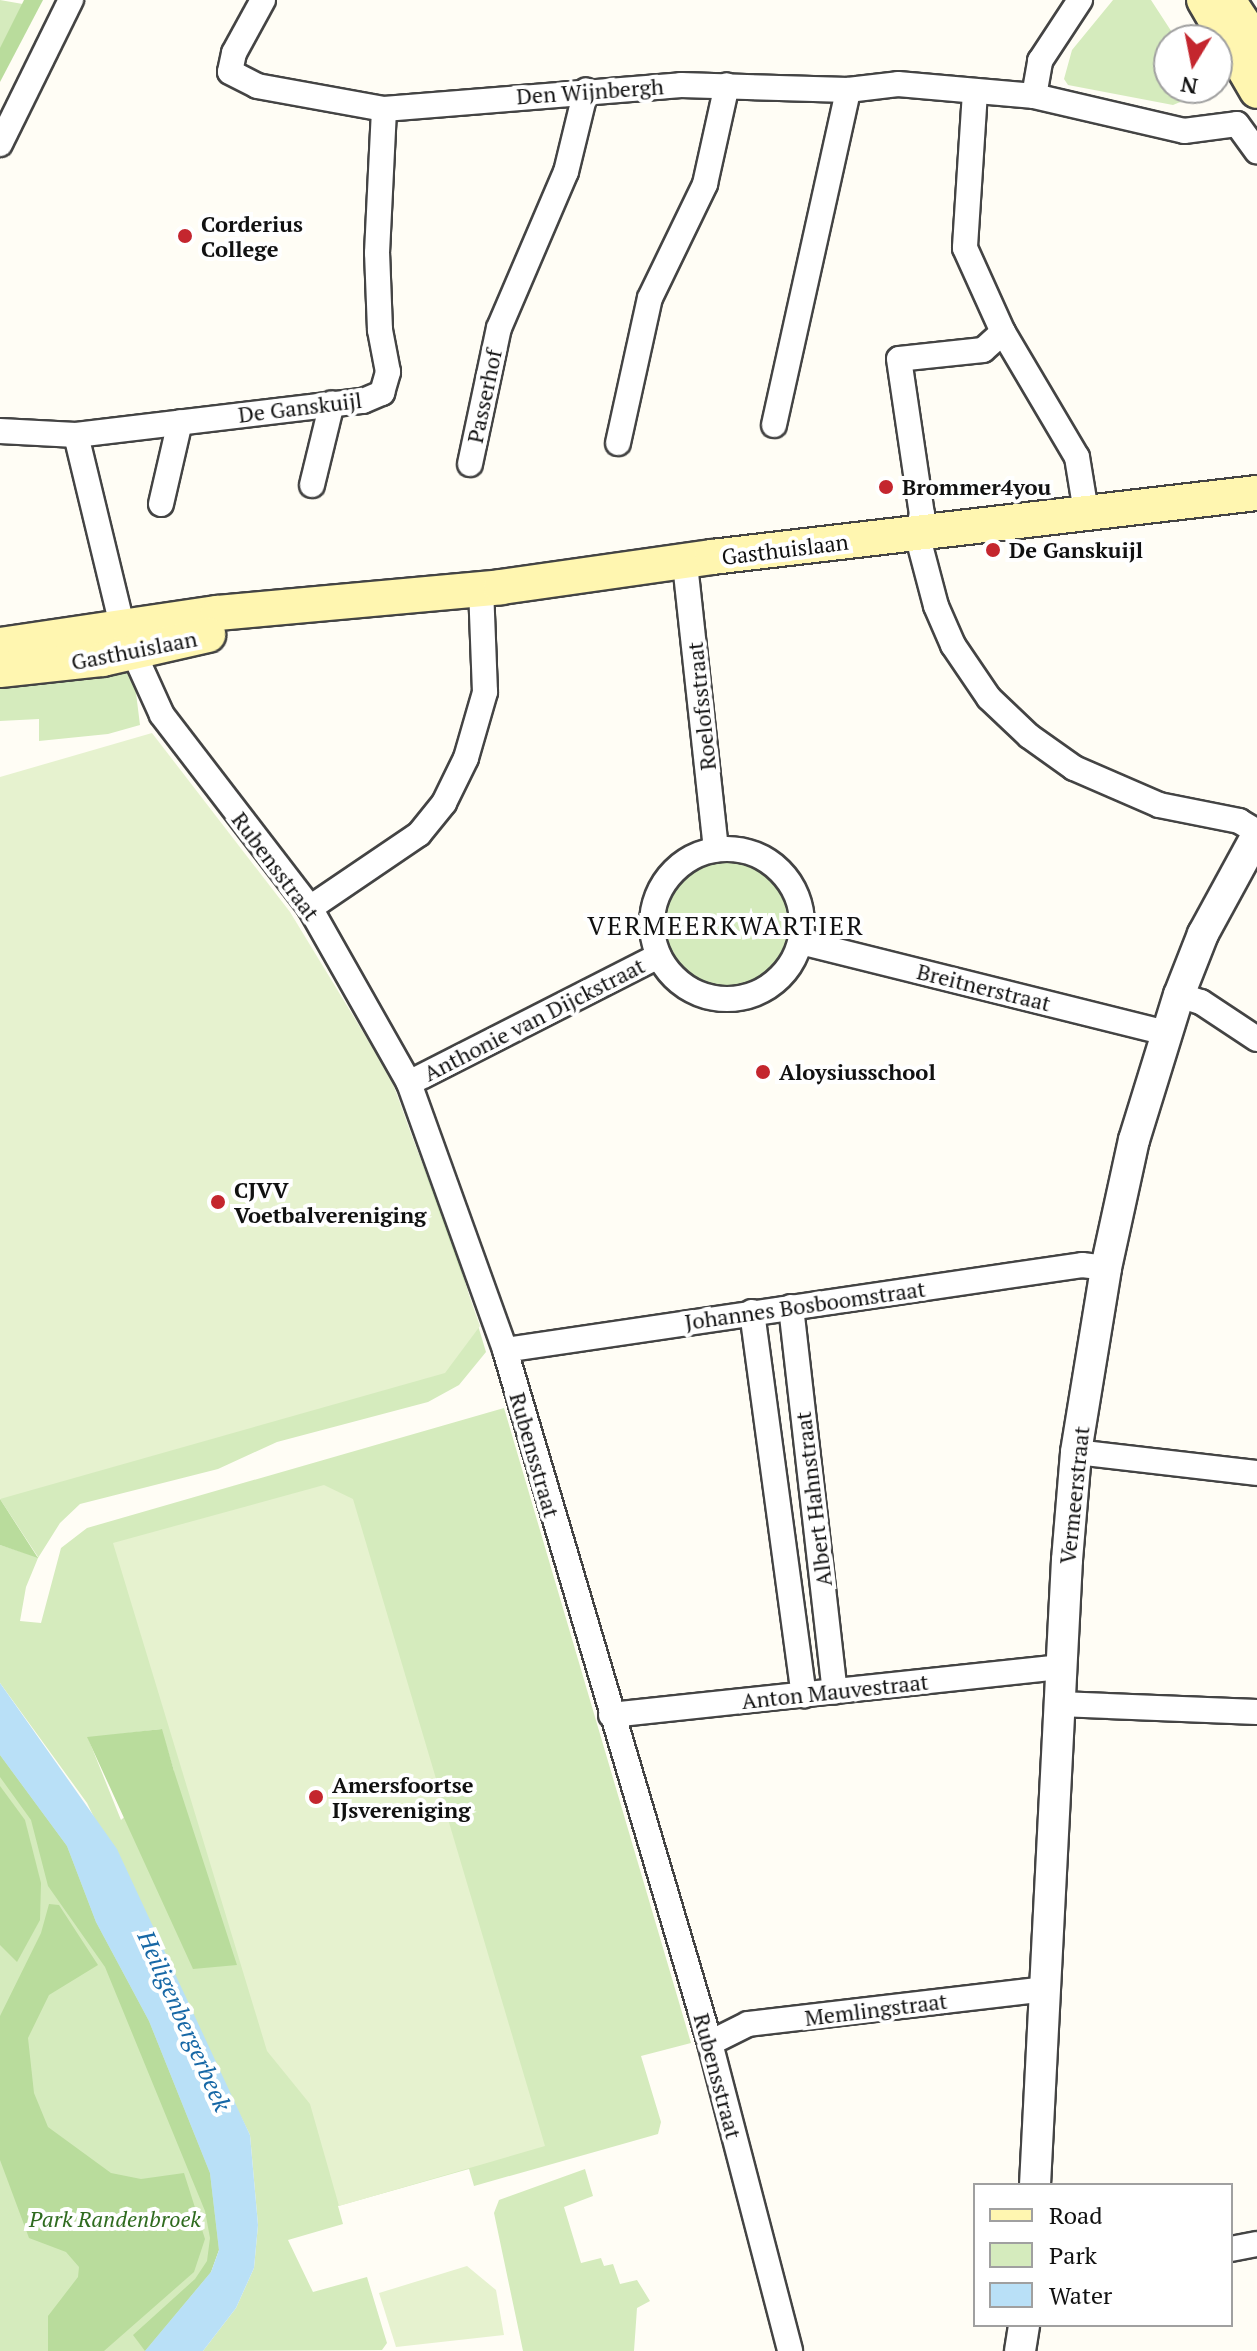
<!DOCTYPE html>
<html>
<head>
<meta charset="utf-8">
<style>
	body { margin:0 }
	#map { position:relative; width:1257px; height:2351px; overflow:hidden; background:#fffdf5; font-family:"PT Serif",serif }
	div>[style] { position:absolute }
	.green>* { inset:0; background:#d5ebbd }
	.round { border-radius:50% }
	.forest>* { inset:0; background:#b9dc9c }
	.pitch>* { inset:0; background:#e6f2cf }
	.water>* { inset:0; background:#b9e0f7 }
	.roads { filter:drop-shadow(2px 0 #444) drop-shadow(-2px 0 #444) drop-shadow(0 2px #444) drop-shadow(0 -2px #444) }
	.minor>* { height:24px; margin:-12px; padding:0 12px; transform-origin:12px; border-radius:12px; background:#fff }
	.minor>.ring { margin:-12px; padding:0; box-sizing:content-box; background:none; border:24px solid #fff; border-radius:50% }
	.tertiary>* { height:30px; margin:-15px; padding:0 15px; transform-origin:15px; border-radius:15px; background:#fff }
	.secondary>* { height:34px; margin:-17px; padding:0 17px; transform-origin:17px; border-radius:17px; background:#fff6b0 }
	.dots>* { width:22px; height:22px; translate:-50% -50%; box-sizing:border-box; border:4px solid #fff; border-radius:50% }
	span { translate:-50% -50%; white-space:nowrap; text-align:center; line-height:1.15; -webkit-text-stroke:8px #fff; paint-order:stroke }
	.street-label { font-size:22px; color:#111 }
	.poi-label { font-size:22px; color:#111; font-weight:700 }
	.left { translate:0 -50%; text-align:left }
	.park-label { font-size:22px; color:#2f6b1f; font-style:italic }
	.water-label { font-size:24px; color:#1768a6; font-style:italic }
	.quarter-label { font-size:26px; color:#111; letter-spacing:2px }
	.legend { position:absolute; left:973px; top:2183px; width:260px; height:144px; box-sizing:border-box; background:#fff; border:2px solid #a0a0a0; margin:0; padding:10px 14px; list-style:none; font-size:24px; color:#111 }
	.legend li { display:flex; align-items:center; gap:16px; height:40px }
	.legend b { width:40px; border:2px solid #a0a0a0 }
	.north { position:absolute; left:1153px; top:24px; width:80px; height:80px; box-sizing:border-box; background:#fff; border:2px solid #a0a0a0; border-radius:50%; rotate:190deg; font-size:22px; font-weight:700; line-height:32px; text-align:center; color:#111 }
	.north::after { content:''; display:block; margin:auto; width:28px; height:36px; background:#c4262e; clip-path:polygon(50% 0,100% 100%,50% 72%,0 100%) }
</style>
</head>
<body>
<div id="map">
	<div class="green">
		<div style="clip-path:polygon(0 0,34px 6px,0 76px)"></div>
		<div style="clip-path:polygon(1113px 0,1151px 0,1177px 40px,1169px 40px,1169px 88px,1191px 88px,1185px 100px,1173px 105px,1068px 85px,1064px 79px,1072px 50px)"></div>
		<div style="clip-path:polygon(126px 669px,135px 685px,140px 725px,108px 734px,39px 741px,39px 719px,0 721px,0 678px)"></div>
		<div class="round" style="left:658px;top:854px;width:142px;height:142px"></div>
		<div style="clip-path:polygon(evenodd,402px 1112px,452px 1239px,486px 1352px,459px 1385px,428px 1402px,277px 1442px,218px 1469px,80px 1504px,60px 1523px,38px 1558px,26px 1587px,20px 1621px,41px 1623px,61px 1548px,87px 1528px,504px 1408px,691px 2043px,641px 2056px,661px 2122px,658px 2134px,474px 2186px,469px 2169px,338px 2206px,343px 2224px,288px 2240px,313px 2292px,367px 2277px,387px 2343px,382px 2350px,203px 2351px,236px 2308px,254px 2268px,258px 2225px,250px 2135px,87px 1803px,0 1683px,0 1545px,38px 1557px,0 1499px,402px 1112px,161px 1729px,174px 1771px,121px 1820px,88px 1738px,161px 1729px)"></div>
		<div style="clip-path:polygon(0 1744px,77px 1844px,233px 2206px,203px 2295px,146px 2351px,0 2351px)"></div>
		<div style="clip-path:polygon(585px 2169px,593px 2196px,564px 2207px,581px 2263px,601px 2258px,604px 2266px,613px 2264px,620px 2284px,637px 2280px,650px 2301px,637px 2308px,634px 2351px,523px 2351px,494px 2213px,499px 2200px)"></div>
	</div>
	<div class="forest">
		<div style="clip-path:polygon(24px 0,43px 0,0 82px,0 48px)"></div>
		<div style="clip-path:polygon(0 1499px,38px 1558px,0 1545px)"></div>
		<div style="clip-path:polygon(162px 1729px,174px 1771px,237px 1965px,193px 1969px,87px 1737px)"></div>
		<div style="clip-path:polygon(0 1755px,67px 1846px,96px 1922px,149px 2021px,210px 2173px,219px 2250px,211px 2272px,145px 2351px,133px 2335px,195px 2279px,207px 2261px,210px 2238px,205px 2211px,105px 1967px,48px 1886px,31px 1820px,0 1777px)"></div>
		<div style="clip-path:polygon(0 1786px,25px 1820px,41px 1883px,40px 1920px,17px 1962px,0 1945px)"></div>
		<div style="clip-path:polygon(49px 1904px,59px 1905px,98px 1965px,49px 1995px,28px 2038px,34px 2093px,48px 2127px,111px 2173px,141px 2179px,184px 2173px,205px 2239px,194px 2272px,104px 2351px,48px 2351px,48px 2316px,78px 2277px,79px 2267px,66px 2252px,29px 2238px,0 2160px,0 2016px,41px 1933px)"></div>
	</div>
	<div class="pitch">
		<div style="clip-path:polygon(152px 733px,290px 912px,391px 1078px,480px 1326px,445px 1373px,0 1499px,0 777px)"></div>
		<div style="clip-path:polygon(324px 1485px,353px 1499px,545px 2146px,339px 2206px,310px 2104px,267px 2051px,113px 1543px)"></div>
		<div style="clip-path:polygon(467px 2266px,496px 2290px,504px 2335px,396px 2347px,379px 2293px)"></div>
	</div>
	<div class="water">
		<div style="clip-path:polygon(0 1683px,117px 1849px,250px 2135px,258px 2225px,254px 2268px,236px 2308px,203px 2351px,145px 2351px,211px 2272px,219px 2250px,210px 2173px,149px 2021px,96px 1922px,67px 1846px,0 1755px)"></div>
	</div>
	<div class="roads">
		<div class="minor">
			<div style="left:263px;top:0;width:60px;rotate:118.7deg"></div>
			<div style="left:234px;top:53px;width:19px;rotate:102deg"></div>
			<div style="left:230px;top:72px;width:30px;rotate:27deg"></div>
			<div style="left:257px;top:86px;width:129px;rotate:10.3deg"></div>
			<div style="left:384px;top:109px;width:298px;rotate:-4.6deg"></div>
			<div style="left:681px;top:85px;width:167px;rotate:1.7deg"></div>
			<div style="left:848px;top:90px;width:50px;rotate:-6.8deg"></div>
			<div style="left:898px;top:84px;width:137px;rotate:5deg"></div>
			<div style="left:1034px;top:96px;width:154px;rotate:13.1deg"></div>
			<div style="left:1184px;top:131px;width:53px;rotate:-7.5deg"></div>
			<div style="left:1237px;top:124px;width:34px;rotate:54deg"></div>
			<div style="left:975px;top:92px;width:156px;rotate:93.7deg"></div>
			<div style="left:965px;top:248px;width:92px;rotate:65.7deg"></div>
			<div style="left:1003px;top:332px;width:145px;rotate:59.4deg"></div>
			<div style="left:1077px;top:457px;width:56px;rotate:80.7deg"></div>
			<div style="left:1034px;top:96px;width:36px;rotate:-80deg"></div>
			<div style="left:1040px;top:61px;width:73px;rotate:-56.7deg"></div>
			<div style="left:0;top:144px;width:161px;rotate:-63.8deg"></div>
			<div style="left:1003px;top:332px;width:27px;rotate:138deg"></div>
			<div style="left:983px;top:350px;width:84px;rotate:173.9deg"></div>
			<div style="left:899px;top:359px;width:157px;rotate:81.6deg"></div>
			<div style="left:922px;top:514px;width:21px;rotate:104deg"></div>
			<div style="left:917px;top:534px;width:74px;rotate:75.2deg"></div>
			<div style="left:936px;top:606px;width:43px;rotate:66.4deg"></div>
			<div style="left:953px;top:645px;width:64px;rotate:55.8deg"></div>
			<div style="left:989px;top:698px;width:55px;rotate:43.5deg"></div>
			<div style="left:1029px;top:736px;width:55px;rotate:35.4deg"></div>
			<div style="left:1074px;top:768px;width:93px;rotate:23.5deg"></div>
			<div style="left:1159px;top:805px;width:82px;rotate:11.3deg"></div>
			<div style="left:1239px;top:821px;width:21px;rotate:31deg"></div>
			<div style="left:774px;top:425px;width:343px;rotate:-77.5deg"></div>
			<div style="left:0;top:431px;width:76px;rotate:3deg"></div>
			<div style="left:76px;top:435px;width:289px;rotate:-6.8deg"></div>
			<div style="left:363px;top:401px;width:21px;rotate:-23deg"></div>
			<div style="left:382px;top:393px;width:22px;rotate:-74deg"></div>
			<div style="left:388px;top:372px;width:43px;rotate:-100.8deg"></div>
			<div style="left:380px;top:330px;width:77px;rotate:-92.2deg"></div>
			<div style="left:377px;top:253px;width:144px;rotate:-87.2deg"></div>
			<div style="left:76px;top:435px;width:200px;rotate:76.4deg"></div>
			<div style="left:123px;top:629px;width:94px;rotate:65.6deg"></div>
			<div style="left:162px;top:715px;width:243px;rotate:52.5deg"></div>
			<div style="left:310px;top:908px;width:201px;rotate:60.5deg"></div>
			<div style="left:409px;top:1083px;width:284px;rotate:70.2deg"></div>
			<div style="left:505px;top:1350px;width:723px;rotate:73.52deg"></div>
			<div style="left:710px;top:2043px;width:318px;rotate:75.4deg"></div>
			<div style="left:618px;top:443px;width:148px;rotate:-77.6deg"></div>
			<div style="left:650px;top:298px;width:127px;rotate:-64.2deg"></div>
			<div style="left:705px;top:184px;width:101px;rotate:-77.5deg"></div>
			<div style="left:470px;top:464px;width:139px;rotate:-78deg"></div>
			<div style="left:499px;top:328px;width:170px;rotate:-66.8deg"></div>
			<div style="left:566px;top:172px;width:84px;rotate:-76.3deg"></div>
			<div style="left:312px;top:485px;width:84px;rotate:-76.3deg"></div>
			<div style="left:161px;top:504px;width:84px;rotate:-77deg"></div>
			<div style="left:685px;top:564px;width:287px;rotate:83.8deg"></div>
			<div class="ring" style="left:652px;top:849px;width:126px;height:126px"></div>
			<div style="left:310px;top:908px;width:132px;rotate:-34.2deg"></div>
			<div style="left:419px;top:834px;width:40px;rotate:-51deg"></div>
			<div style="left:444px;top:803px;width:50px;rotate:-63.9deg"></div>
			<div style="left:466px;top:758px;width:69px;rotate:-73.9deg"></div>
			<div style="left:485px;top:692px;width:102px;rotate:-92.2deg"></div>
			<div style="left:801px;top:942px;width:376px;rotate:14deg"></div>
			<div style="left:1179px;top:995px;width:23px;rotate:18deg"></div>
			<div style="left:1201px;top:1002px;width:67px;rotate:33.5deg"></div>
			<div style="left:409px;top:1083px;width:280px;rotate:-27deg"></div>
			<div style="left:791px;top:1307px;width:387px;rotate:83.5deg"></div>
			<div style="left:752px;top:1312px;width:387px;rotate:82.3deg"></div>
			<div style="left:505px;top:1350px;width:583px;rotate:-8.38deg"></div>
			<div style="left:1082px;top:1265px;width:24px;rotate:7deg"></div>
			<div style="left:1076px;top:1452px;width:182px;rotate:6.6deg"></div>
			<div style="left:1059px;top:1704px;width:198px;rotate:2.3deg"></div>
			<div style="left:611px;top:1715px;width:451px;rotate:-6.1deg"></div>
			<div style="left:710px;top:2043px;width:42px;rotate:-26.6deg"></div>
			<div style="left:748px;top:2024px;width:301px;rotate:-6.7deg"></div>
			<div style="left:1231px;top:2249px;width:26px;rotate:-11deg"></div>
		</div>
		<div class="tertiary">
			<div style="left:1035px;top:2185px;width:626px;rotate:-87.07deg"></div>
			<div style="left:1067px;top:1560px;width:108px;rotate:-85.2deg"></div>
			<div style="left:1076px;top:1452px;width:186px;rotate:-80.7deg"></div>
			<div style="left:1106px;top:1268px;width:131px;rotate:-77.7deg"></div>
			<div style="left:1134px;top:1140px;width:152px;rotate:-72.8deg"></div>
			<div style="left:1179px;top:995px;width:66px;rotate:-68.5deg"></div>
			<div style="left:1203px;top:934px;width:113px;rotate:-61.4deg"></div>
			<div style="left:1020px;top:2351px;width:26px;rotate:-81deg"></div>
		</div>
		<div class="secondary">
			<div style="left:1204px;top:0;width:105px;rotate:59.8deg"></div>
			<div style="left:1228px;top:0;width:53px;rotate:56.6deg"></div>
			<div style="left:0;top:645px;width:220px;rotate:-8.4deg"></div>
			<div style="left:218px;top:613px;width:284px;rotate:-5.2deg"></div>
			<div style="left:501px;top:587px;width:213px;rotate:-8.1deg"></div>
			<div style="left:712px;top:557px;width:549px;rotate:-6.7deg"></div>
			<div style="left:0;top:670px;width:104px;rotate:-6.1deg"></div>
			<div style="left:103px;top:659px;width:108px;rotate:-12.9deg"></div>
		</div>
	</div>
	<div class="dots">
		<div style="left:185px;top:236px;background:#c4262e"></div>
		<div style="left:886px;top:487px;background:#c4262e"></div>
		<div style="left:993px;top:550px;background:#c4262e"></div>
		<div style="left:763px;top:1072px;background:#c4262e"></div>
		<div style="left:218px;top:1202px;background:#c4262e"></div>
		<div style="left:316px;top:1797px;background:#c4262e"></div>
	</div>
	<div class="street-label">
		<span style="left:590px;top:91px;rotate:-4deg">Den Wijnbergh</span>
		<span style="left:484px;top:396px;rotate:-78deg">Passerhof</span>
		<span style="left:300px;top:407px;rotate:-7deg">De Ganskuijl</span>
		<span style="left:785px;top:549px;rotate:-7deg">Gasthuislaan</span>
		<span style="left:134px;top:650px;rotate:-11deg">Gasthuislaan</span>
		<span style="left:701px;top:706px;rotate:-96deg">Roelofsstraat</span>
		<span style="left:276px;top:866px;rotate:53deg">Rubensstraat</span>
		<span style="left:984px;top:987px;rotate:14deg">Breitnerstraat</span>
		<span style="left:534px;top:1019px;rotate:-27deg">Anthonie van Dijckstraat</span>
		<span style="left:805px;top:1305px;rotate:-8deg">Johannes Bosboomstraat</span>
		<span style="left:535px;top:1455px;rotate:74deg">Rubensstraat</span>
		<span style="left:1074px;top:1495px;rotate:-84deg">Vermeerstraat</span>
		<span style="left:813px;top:1499px;rotate:-97deg">Albert Hahnstraat</span>
		<span style="left:835px;top:1691px;rotate:-6deg">Anton Mauvestraat</span>
		<span style="left:876px;top:2009px;rotate:-7deg">Memlingstraat</span>
		<span style="left:718px;top:2076px;rotate:75deg">Rubensstraat</span>
	</div>
	<div class="poi-label">
		<span class="left" style="left:201px;top:236px">Corderius<br>College</span>
		<span class="left" style="left:902px;top:487px">Brommer4you</span>
		<span class="left" style="left:1009px;top:550px">De Ganskuijl</span>
		<span class="left" style="left:779px;top:1072px">Aloysiusschool</span>
		<span class="left" style="left:234px;top:1202px">CJVV<br>Voetbalvereniging</span>
		<span class="left" style="left:332px;top:1797px">Amersfoortse<br>IJsvereniging</span>
	</div>
	<div class="park-label">
		<span style="left:115px;top:2219px">Park Randenbroek</span>
	</div>
	<div class="water-label">
		<span style="left:184px;top:2021px;rotate:66deg">Heiligenbergerbeek</span>
	</div>
	<div class="quarter-label">
		<span style="left:726px;top:926px">VERMEERKWARTIER</span>
	</div>
	<ul class="legend">
	<li><b style="height:10px;background:#fff6b0"></b>Road</li>
	<li><b style="height:22px;background:#d5ebbd"></b>Park</li>
	<li><b style="height:22px;background:#b9e0f7"></b>Water</li>
	</ul>
	<div class="north">N</div>
</div>
</body>
</html>
